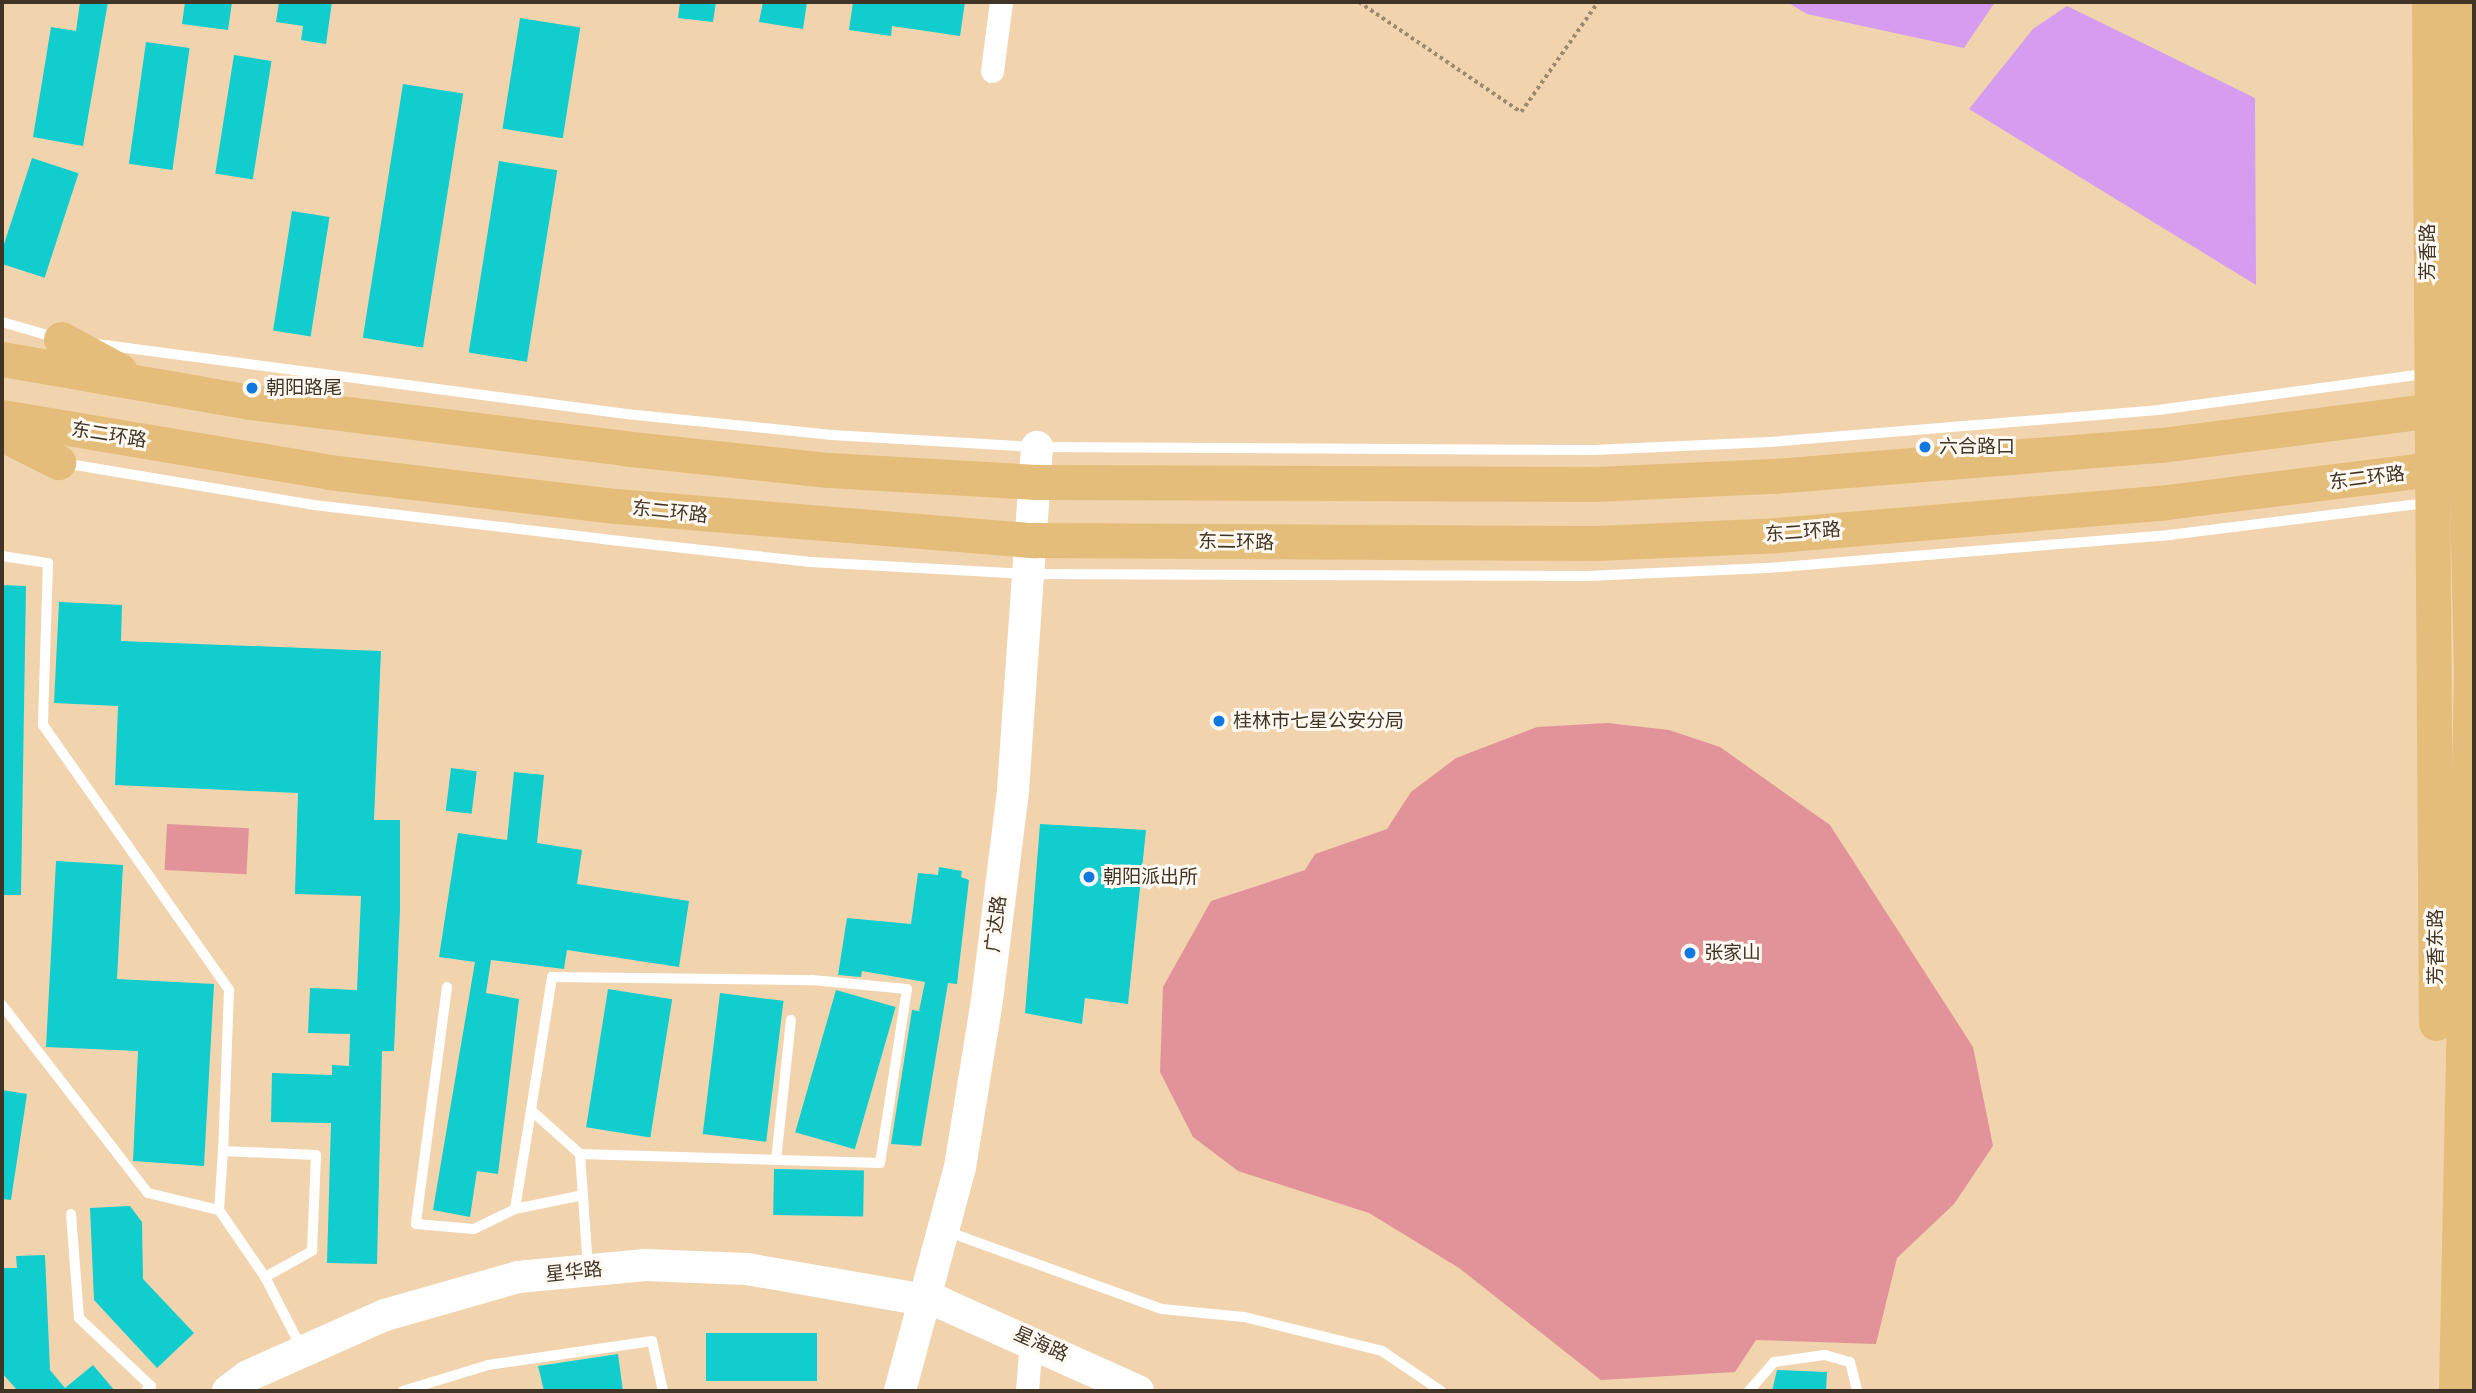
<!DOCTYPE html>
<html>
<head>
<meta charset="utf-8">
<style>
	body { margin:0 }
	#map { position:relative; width:2476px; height:1393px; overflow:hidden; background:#f1d4ae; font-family:"Noto Sans","Noto Sans SC",sans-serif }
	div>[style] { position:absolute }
	.green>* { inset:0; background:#e29399; transform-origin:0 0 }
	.water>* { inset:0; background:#d59cef }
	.building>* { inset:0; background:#12cdcd; transform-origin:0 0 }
	.path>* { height:3.5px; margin-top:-1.75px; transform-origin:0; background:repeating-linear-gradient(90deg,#9d896d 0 3.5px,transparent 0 7px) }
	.lane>* { height:10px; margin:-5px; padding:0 5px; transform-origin:5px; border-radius:5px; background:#fff }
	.street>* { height:23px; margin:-11.5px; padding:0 11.5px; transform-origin:11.5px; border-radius:11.5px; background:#fff }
	.secondary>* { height:32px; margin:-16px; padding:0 16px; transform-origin:16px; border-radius:16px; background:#fff }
	.primary>* { height:35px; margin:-17.5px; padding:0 17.5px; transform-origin:17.5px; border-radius:17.5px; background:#e5bd7a }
	.dots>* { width:19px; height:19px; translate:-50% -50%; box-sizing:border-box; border:4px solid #fff9f1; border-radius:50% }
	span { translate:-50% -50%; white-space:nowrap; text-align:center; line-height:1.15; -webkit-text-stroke:6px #fff9f1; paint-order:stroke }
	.street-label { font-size:19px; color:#3f3425 }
	.poi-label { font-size:19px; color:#3f3425 }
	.left { translate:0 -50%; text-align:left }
	.frame { position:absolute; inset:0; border:4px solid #3f3425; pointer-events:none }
</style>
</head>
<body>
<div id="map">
	<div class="green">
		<div style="clip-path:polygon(1608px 723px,1669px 730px,1720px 747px,1830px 825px,1973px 1047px,1993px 1146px,1954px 1204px,1897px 1258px,1876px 1344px,1756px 1340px,1735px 1372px,1601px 1380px,1459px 1268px,1369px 1213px,1238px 1171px,1193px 1137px,1160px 1072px,1163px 987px,1211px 901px,1305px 870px,1315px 854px,1387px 829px,1411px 792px,1456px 758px,1537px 727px)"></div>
		<div style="left:167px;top:824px;width:82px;height:46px;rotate:3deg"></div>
	</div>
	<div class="water">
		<div style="clip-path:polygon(1787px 2px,1995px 2px,1964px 48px,1807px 14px)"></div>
		<div style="clip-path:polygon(2067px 6px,2255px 98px,2256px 285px,1969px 109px,2033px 29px)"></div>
	</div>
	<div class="building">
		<div style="clip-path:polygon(80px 2px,108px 2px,83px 146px,33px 137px,51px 27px,76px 31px)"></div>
		<div style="clip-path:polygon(185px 2px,232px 2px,228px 30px,182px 24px)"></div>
		<div style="clip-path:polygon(279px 2px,332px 2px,326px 44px,301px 40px,303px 26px,276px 22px)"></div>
		<div style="clip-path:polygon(680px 2px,716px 2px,713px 22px,678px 18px)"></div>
		<div style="clip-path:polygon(763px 2px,807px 2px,803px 29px,759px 22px)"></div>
		<div style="clip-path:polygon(853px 2px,965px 2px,960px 36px,892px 26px,891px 36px,849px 30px)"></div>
		<div style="left:520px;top:18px;width:61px;height:112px;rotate:9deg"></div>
		<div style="left:146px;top:42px;width:44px;height:123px;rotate:8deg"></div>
		<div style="left:234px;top:55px;width:38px;height:120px;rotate:9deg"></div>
		<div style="left:403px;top:84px;width:61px;height:257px;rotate:9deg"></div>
		<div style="left:32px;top:158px;width:49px;height:110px;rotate:18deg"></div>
		<div style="left:499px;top:161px;width:59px;height:194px;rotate:9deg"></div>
		<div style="left:292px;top:211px;width:38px;height:121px;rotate:9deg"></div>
		<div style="clip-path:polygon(2px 585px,26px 586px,21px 895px,2px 895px)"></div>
		<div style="clip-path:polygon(59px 602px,122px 605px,121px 641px,381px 651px,374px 820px,400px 820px,400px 910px,394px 1051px,382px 1051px,377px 1264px,327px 1263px,331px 1123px,271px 1122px,272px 1073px,332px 1075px,332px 1065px,349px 1066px,350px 1034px,308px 1033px,310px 988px,357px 990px,361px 896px,295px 894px,298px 793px,115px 785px,118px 706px,54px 703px)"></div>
		<div style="left:451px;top:768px;width:26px;height:43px;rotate:7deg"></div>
		<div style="clip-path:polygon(514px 772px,544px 775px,537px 843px,582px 850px,577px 884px,689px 901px,679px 967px,567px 950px,564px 969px,491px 960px,486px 993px,519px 999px,498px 1174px,477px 1171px,470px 1217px,433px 1210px,475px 962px,439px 957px,458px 833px,507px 840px)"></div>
		<div style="clip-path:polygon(1040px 824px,1146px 830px,1128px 1004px,1085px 998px,1082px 1024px,1025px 1013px)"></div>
		<div style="clip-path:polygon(56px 861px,123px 865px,117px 979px,214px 984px,204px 1166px,133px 1161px,138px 1051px,46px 1047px)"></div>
		<div style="clip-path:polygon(939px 867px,962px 871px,961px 877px,969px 880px,957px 984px,948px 983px,921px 1146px,891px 1144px,912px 1010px,919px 1011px,925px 982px,862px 971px,861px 977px,838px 975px,847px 918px,911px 924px,918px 873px,938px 875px)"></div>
		<div style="left:608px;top:989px;width:65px;height:140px;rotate:9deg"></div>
		<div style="left:836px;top:990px;width:62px;height:148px;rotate:16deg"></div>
		<div style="left:720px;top:993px;width:64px;height:142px;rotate:7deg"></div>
		<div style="clip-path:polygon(2px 1090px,27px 1094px,11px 1200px,2px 1199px)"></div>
		<div style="left:774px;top:1169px;width:90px;height:46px;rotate:1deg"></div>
		<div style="clip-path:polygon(130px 1206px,142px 1222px,143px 1279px,194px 1333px,157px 1368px,94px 1300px,90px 1208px)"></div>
		<div style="clip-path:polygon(45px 1255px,50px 1370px,65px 1388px,93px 1365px,115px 1391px,18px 1391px,2px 1373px,2px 1268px,17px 1268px,16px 1256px)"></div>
		<div style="left:706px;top:1333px;width:111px;height:48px"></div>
		<div style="clip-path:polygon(618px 1354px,623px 1391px,544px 1391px,538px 1366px)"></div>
		<div style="clip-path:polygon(1777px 1370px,1827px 1372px,1826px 1391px,1772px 1391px)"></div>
	</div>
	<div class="path">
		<div style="left:1359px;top:2px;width:196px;rotate:34.2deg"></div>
		<div style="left:1521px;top:112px;width:134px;rotate:-55deg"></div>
	</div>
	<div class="lane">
		<div style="left:2px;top:322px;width:57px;rotate:16.2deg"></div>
		<div style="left:97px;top:344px;width:534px;rotate:7.54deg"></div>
		<div style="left:626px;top:414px;width:207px;rotate:5.8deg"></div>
		<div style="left:832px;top:435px;width:205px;rotate:3.4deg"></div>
		<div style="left:1037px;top:447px;width:557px;rotate:0.31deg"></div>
		<div style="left:1594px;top:450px;width:176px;rotate:-2.6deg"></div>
		<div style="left:1770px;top:442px;width:389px;rotate:-4.7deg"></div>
		<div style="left:2158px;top:410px;width:270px;rotate:-7.7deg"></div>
		<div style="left:63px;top:463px;width:254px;rotate:9.5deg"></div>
		<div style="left:314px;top:505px;width:290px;rotate:6.7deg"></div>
		<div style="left:602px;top:539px;width:210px;rotate:6.3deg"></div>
		<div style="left:811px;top:562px;width:218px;rotate:3.2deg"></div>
		<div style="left:1029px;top:574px;width:558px;rotate:0.21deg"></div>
		<div style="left:1587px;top:576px;width:181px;rotate:-2.5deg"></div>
		<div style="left:1768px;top:568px;width:394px;rotate:-4.7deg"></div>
		<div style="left:2161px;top:536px;width:268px;rotate:-7.1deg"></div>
		<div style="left:2px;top:556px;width:47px;rotate:8.7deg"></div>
		<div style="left:48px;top:563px;width:162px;rotate:91.8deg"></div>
		<div style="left:43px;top:725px;width:324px;rotate:54.9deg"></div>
		<div style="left:229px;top:990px;width:161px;rotate:92.1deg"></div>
		<div style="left:223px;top:1151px;width:93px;rotate:2.5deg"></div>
		<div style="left:316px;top:1155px;width:96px;rotate:92.4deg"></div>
		<div style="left:312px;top:1251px;width:54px;rotate:151deg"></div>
		<div style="left:447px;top:987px;width:239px;rotate:97.5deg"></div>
		<div style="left:416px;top:1224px;width:58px;rotate:4.9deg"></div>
		<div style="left:474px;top:1229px;width:46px;rotate:-26deg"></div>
		<div style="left:515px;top:1209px;width:69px;rotate:-11.6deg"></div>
		<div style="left:2px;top:1005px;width:238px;rotate:52.2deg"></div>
		<div style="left:148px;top:1193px;width:73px;rotate:13.5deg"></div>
		<div style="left:219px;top:1210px;width:81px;rotate:55.5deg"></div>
		<div style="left:265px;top:1277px;width:81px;rotate:62.8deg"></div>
		<div style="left:580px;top:1154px;width:66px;rotate:-138.1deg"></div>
		<div style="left:531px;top:1110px;width:135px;rotate:-81deg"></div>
		<div style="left:552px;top:977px;width:260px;rotate:0.7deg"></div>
		<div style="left:812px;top:980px;width:95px;rotate:5.4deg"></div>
		<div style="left:907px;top:989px;width:176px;rotate:98.8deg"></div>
		<div style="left:880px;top:1163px;width:300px;rotate:-178.3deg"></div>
		<div style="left:580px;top:1154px;width:114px;rotate:86deg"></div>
		<div style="left:776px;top:1160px;width:141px;rotate:-83.9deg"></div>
		<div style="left:515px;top:1209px;width:100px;rotate:-80.8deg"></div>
		<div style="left:219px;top:1210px;width:59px;rotate:-86.1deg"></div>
		<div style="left:71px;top:1214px;width:104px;rotate:85.6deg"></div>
		<div style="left:79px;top:1318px;width:99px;rotate:43.4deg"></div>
		<div style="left:151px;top:1386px;width:7px;rotate:135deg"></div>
		<div style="left:946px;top:1231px;width:230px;rotate:19.9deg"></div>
		<div style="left:1162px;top:1309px;width:82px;rotate:5.6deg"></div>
		<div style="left:1244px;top:1317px;width:142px;rotate:13.8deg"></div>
		<div style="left:1382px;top:1351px;width:71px;rotate:34.1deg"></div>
		<div style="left:403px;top:1391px;width:89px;rotate:-17deg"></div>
		<div style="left:488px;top:1365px;width:166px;rotate:-8.3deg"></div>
		<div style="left:652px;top:1341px;width:51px;rotate:77.6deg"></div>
		<div style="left:1749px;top:1391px;width:38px;rotate:-49deg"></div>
		<div style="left:1774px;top:1362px;width:51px;rotate:-7.8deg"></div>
		<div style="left:1825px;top:1355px;width:26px;rotate:16deg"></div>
		<div style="left:1850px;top:1362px;width:30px;rotate:76deg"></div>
	</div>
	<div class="street">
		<div style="left:992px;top:71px;width:70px;rotate:-82.6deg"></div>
		<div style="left:1027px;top:1391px;width:51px;rotate:-85.5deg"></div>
	</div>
	<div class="secondary">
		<div style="left:228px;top:1391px;width:25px;rotate:-37deg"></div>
		<div style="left:248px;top:1376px;width:150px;rotate:-24deg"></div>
		<div style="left:385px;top:1315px;width:138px;rotate:-15.9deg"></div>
		<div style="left:518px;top:1277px;width:128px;rotate:-5.4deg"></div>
		<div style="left:645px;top:1265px;width:102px;rotate:2.2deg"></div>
		<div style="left:747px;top:1269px;width:197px;rotate:9.9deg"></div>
		<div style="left:941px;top:1303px;width:216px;rotate:24.1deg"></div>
		<div style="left:900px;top:1391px;width:232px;rotate:-75deg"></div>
		<div style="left:960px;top:1167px;width:169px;rotate:-80.8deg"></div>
		<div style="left:987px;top:1000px;width:212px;rotate:-82.9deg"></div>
		<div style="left:1013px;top:790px;width:344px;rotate:-86deg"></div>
	</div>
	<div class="primary">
		<div style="left:2429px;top:2px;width:1021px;rotate:89.61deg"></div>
		<div style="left:2456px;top:2px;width:672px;rotate:88.72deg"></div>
		<div style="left:2471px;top:674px;width:717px;rotate:91.2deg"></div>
		<div style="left:61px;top:339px;width:67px;rotate:28.5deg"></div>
		<div style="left:2px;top:359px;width:252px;rotate:9.8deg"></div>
		<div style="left:250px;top:402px;width:375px;rotate:7deg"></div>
		<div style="left:622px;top:448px;width:208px;rotate:6.1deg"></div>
		<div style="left:829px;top:470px;width:207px;rotate:3.3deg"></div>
		<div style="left:1036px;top:482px;width:559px;rotate:0.2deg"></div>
		<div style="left:1595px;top:484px;width:179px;rotate:-2.6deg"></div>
		<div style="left:1774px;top:476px;width:388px;rotate:-4.6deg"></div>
		<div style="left:2161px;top:445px;width:316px;rotate:-7.3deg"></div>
		<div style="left:2px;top:417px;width:332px;rotate:9.5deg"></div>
		<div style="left:329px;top:472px;width:289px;rotate:6.8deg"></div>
		<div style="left:616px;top:506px;width:419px;rotate:4.7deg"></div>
		<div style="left:1034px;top:540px;width:562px;rotate:0.31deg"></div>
		<div style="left:1596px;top:543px;width:180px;rotate:-2.5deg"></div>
		<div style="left:1776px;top:535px;width:392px;rotate:-4.8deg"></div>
		<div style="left:2167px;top:502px;width:309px;rotate:-7.1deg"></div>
		<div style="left:2px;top:434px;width:63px;rotate:26.6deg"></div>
	</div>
	<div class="dots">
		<div style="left:252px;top:388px;background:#1178e0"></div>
		<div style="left:1925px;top:447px;background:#1178e0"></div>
		<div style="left:1219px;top:721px;background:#1178e0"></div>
		<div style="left:1089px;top:877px;background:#1178e0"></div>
		<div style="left:1690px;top:953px;background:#1178e0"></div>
	</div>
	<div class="street-label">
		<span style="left:2428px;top:252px;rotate:-90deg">芳香路</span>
		<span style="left:109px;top:435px;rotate:9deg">东二环路</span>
		<span style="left:2367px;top:478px;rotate:-7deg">东二环路</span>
		<span style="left:670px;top:512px;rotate:6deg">东二环路</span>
		<span style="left:1803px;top:532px;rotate:-4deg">东二环路</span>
		<span style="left:1236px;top:542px;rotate:1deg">东二环路</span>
		<span style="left:996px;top:924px;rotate:-83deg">广达路</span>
		<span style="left:2436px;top:947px;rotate:-90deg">芳香东路</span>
		<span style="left:574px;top:1272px;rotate:-6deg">星华路</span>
		<span style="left:1041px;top:1344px;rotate:24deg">星海路</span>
	</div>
	<div class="poi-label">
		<span class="left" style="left:266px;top:388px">朝阳路尾</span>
		<span class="left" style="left:1939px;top:447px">六合路口</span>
		<span class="left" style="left:1233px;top:721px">桂林市七星公安分局</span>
		<span class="left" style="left:1103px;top:877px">朝阳派出所</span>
		<span class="left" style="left:1704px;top:953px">张家山</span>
	</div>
	<div class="frame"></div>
</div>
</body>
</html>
